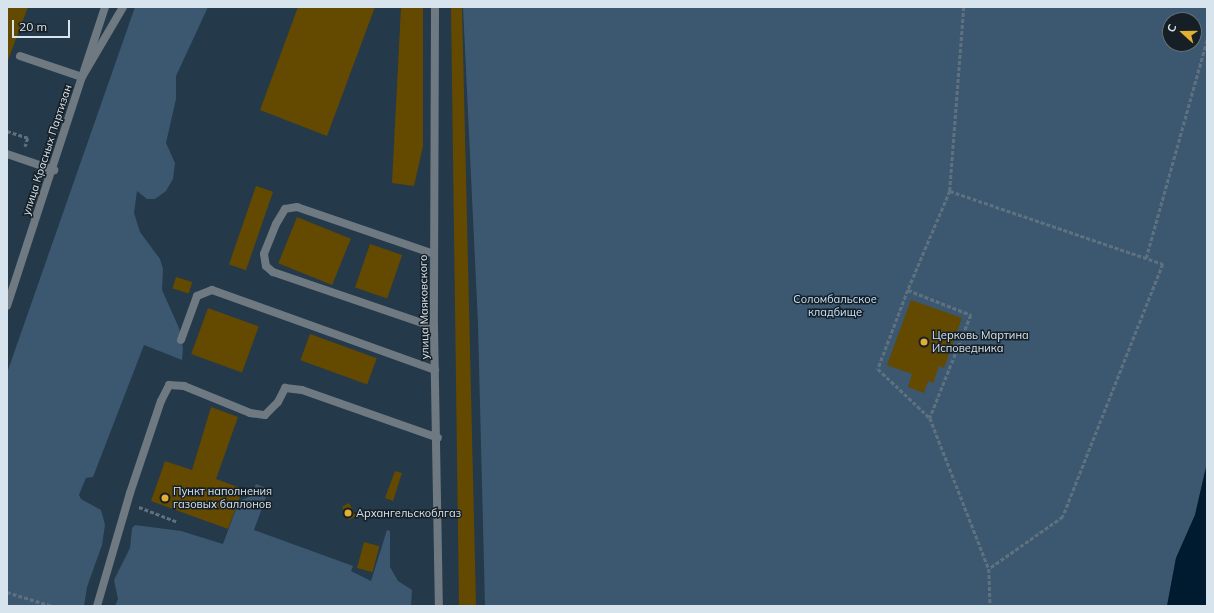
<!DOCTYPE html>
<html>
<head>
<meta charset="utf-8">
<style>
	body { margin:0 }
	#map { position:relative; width:1214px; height:613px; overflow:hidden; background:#243949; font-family:Mulish,sans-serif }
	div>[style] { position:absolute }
	.green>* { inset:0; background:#3b5870 }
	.water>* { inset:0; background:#001b2f }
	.building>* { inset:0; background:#644901; transform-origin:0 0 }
	.path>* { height:2.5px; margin-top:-1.25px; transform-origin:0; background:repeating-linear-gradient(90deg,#5f717f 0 4px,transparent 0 6px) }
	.service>* { height:8px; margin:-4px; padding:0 4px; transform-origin:4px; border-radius:4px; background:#6f7981 }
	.minor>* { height:8px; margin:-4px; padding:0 4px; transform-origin:4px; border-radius:4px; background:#6f7981 }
	.dots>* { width:11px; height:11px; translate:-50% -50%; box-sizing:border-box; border:2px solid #161f26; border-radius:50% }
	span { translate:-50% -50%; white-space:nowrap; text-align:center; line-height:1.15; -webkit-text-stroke:3px #161f26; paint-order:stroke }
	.street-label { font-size:11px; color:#d7e4ee }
	.park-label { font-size:11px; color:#c8e6fe }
	.poi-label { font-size:11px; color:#d7e4ee }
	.left { translate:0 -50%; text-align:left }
	.frame { position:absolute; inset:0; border:8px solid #d7e4ee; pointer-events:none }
	.north { position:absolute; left:1162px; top:12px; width:40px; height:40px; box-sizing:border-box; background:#161f26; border:1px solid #636e76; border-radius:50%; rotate:291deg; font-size:11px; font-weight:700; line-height:16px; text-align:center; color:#d7e4ee }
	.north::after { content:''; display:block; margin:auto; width:14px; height:18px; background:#e2af34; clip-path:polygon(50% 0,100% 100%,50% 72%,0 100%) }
	.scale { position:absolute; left:12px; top:20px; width:58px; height:18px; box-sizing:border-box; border:2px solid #d7e4ee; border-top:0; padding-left:5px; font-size:12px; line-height:14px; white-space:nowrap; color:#d7e4ee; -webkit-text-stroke:3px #161f26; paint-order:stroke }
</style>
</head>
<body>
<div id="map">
	<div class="green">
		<div style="clip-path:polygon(135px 7px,208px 7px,176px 76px,176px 99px,166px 143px,175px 163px,173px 179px,166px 191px,155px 199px,147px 199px,137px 191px,134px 213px,140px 232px,160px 259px,163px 269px,162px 290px,179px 328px,183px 348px,182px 360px,144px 345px,93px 477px,86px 478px,83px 485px,79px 495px,81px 499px,101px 510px,105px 525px,102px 545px,87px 587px,84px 606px,7px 606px,7px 373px)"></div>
		<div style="clip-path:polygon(evenodd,463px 7px,1207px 7px,1207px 463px,1195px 515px,1176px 558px,1167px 606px,485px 606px,478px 324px,463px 7px,1170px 20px,1194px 20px,1194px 44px,1170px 44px,1170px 20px)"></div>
		<div style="clip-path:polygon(256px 484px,269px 489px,254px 530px,353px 566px,351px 571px,371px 581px,387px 530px,390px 531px,390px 567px,398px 581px,412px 590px,411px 606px,115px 606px,118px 599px,114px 580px,130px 548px,132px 528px,135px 525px,181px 531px,223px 544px,239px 501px,251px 496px)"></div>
	</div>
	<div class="water">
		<div style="clip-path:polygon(1207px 463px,1207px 606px,1167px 606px,1176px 558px,1195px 515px)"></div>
	</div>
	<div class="building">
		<div style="clip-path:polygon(7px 7px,28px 7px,7px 63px)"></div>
		<div style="clip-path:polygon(298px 7px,375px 7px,327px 136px,260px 110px)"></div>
		<div style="clip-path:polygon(401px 7px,423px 7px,423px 146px,414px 186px,392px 183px)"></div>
		<div style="clip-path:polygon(451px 7px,462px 7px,476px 606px,459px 606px)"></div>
		<div style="left:256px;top:186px;width:18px;height:83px;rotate:19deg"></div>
		<div style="left:297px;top:217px;width:58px;height:50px;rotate:22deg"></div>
		<div style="left:370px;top:244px;width:34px;height:46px;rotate:19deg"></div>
		<div style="left:176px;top:277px;width:17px;height:12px;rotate:17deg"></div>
		<div style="clip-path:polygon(911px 300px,962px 318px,944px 368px,939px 366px,933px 383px,928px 381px,924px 393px,908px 387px,912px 374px,887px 365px)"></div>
		<div style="left:208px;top:308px;width:54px;height:49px;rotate:20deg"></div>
		<div style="left:310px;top:334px;width:71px;height:28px;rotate:20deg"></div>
		<div style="clip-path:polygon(211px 407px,238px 417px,216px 479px,243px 489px,228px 529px,151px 501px,165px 461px,192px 470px)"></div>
		<div style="clip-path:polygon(395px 471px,402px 473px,393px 501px,385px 498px)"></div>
		<div style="left:349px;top:503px;width:15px;height:8px;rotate:62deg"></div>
		<div style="left:364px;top:542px;width:16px;height:27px;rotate:15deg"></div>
	</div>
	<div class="path">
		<div style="left:964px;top:7px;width:185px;rotate:94.4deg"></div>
		<div style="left:950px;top:191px;width:108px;rotate:113deg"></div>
		<div style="left:908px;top:290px;width:68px;rotate:21.6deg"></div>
		<div style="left:971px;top:315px;width:111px;rotate:111.7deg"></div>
		<div style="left:930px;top:418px;width:162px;rotate:68.7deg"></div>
		<div style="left:989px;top:569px;width:37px;rotate:88deg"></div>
		<div style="left:7px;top:131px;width:22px;rotate:18deg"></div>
		<div style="left:28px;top:138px;width:9px;rotate:108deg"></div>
		<div style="left:950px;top:191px;width:225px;rotate:18.9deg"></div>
		<div style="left:1163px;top:264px;width:272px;rotate:111.6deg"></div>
		<div style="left:1063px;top:517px;width:90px;rotate:144.9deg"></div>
		<div style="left:1146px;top:258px;width:226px;rotate:-74.4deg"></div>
		<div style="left:908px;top:290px;width:85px;rotate:110.8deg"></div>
		<div style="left:878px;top:369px;width:71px;rotate:43.3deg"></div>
		<div style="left:139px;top:507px;width:40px;rotate:21deg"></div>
		<div style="left:7px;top:592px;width:47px;rotate:17.3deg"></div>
	</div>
	<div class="service">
		<div style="left:435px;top:7px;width:320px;rotate:90.2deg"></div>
		<div style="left:434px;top:327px;width:279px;rotate:89deg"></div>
		<div style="left:20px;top:56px;width:65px;rotate:18.7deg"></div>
		<div style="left:82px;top:77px;width:74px;rotate:-71.8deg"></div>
		<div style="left:434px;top:254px;width:145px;rotate:-161.1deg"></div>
		<div style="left:297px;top:207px;width:12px;rotate:171deg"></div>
		<div style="left:285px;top:209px;width:17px;rotate:121deg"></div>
		<div style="left:276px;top:224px;width:32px;rotate:112deg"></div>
		<div style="left:264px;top:254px;width:12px;rotate:81deg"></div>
		<div style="left:266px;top:266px;width:9px;rotate:41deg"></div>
		<div style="left:273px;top:272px;width:170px;rotate:18.9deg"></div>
		<div style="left:181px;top:340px;width:47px;rotate:-70deg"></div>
		<div style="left:197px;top:296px;width:16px;rotate:-22deg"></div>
		<div style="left:212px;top:290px;width:237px;rotate:19.7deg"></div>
		<div style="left:97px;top:606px;width:118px;rotate:-73.7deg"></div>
		<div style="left:130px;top:493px;width:97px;rotate:-71.4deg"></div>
		<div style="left:161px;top:401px;width:18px;rotate:-63deg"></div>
		<div style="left:169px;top:385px;width:15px;rotate:4deg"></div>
		<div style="left:184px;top:386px;width:71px;rotate:22.2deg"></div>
		<div style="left:250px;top:413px;width:15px;rotate:8deg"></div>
		<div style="left:265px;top:415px;width:18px;rotate:-45deg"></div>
		<div style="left:278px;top:402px;width:16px;rotate:-63deg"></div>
		<div style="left:285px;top:388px;width:17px;rotate:7deg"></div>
		<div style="left:302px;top:390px;width:144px;rotate:19.4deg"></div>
	</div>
	<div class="minor">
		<div style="left:7px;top:154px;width:50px;rotate:18.8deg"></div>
		<div style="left:7px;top:306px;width:241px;rotate:-71.9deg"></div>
		<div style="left:82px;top:77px;width:81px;rotate:-59.6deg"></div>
	</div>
	<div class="dots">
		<div style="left:924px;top:342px;background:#e2af34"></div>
		<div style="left:165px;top:498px;background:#e2af34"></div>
		<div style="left:348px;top:513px;background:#e2af34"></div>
	</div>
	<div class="street-label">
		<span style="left:47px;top:150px;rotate:-72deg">улица Красных Партизан</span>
		<span style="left:424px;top:307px;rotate:-91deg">улица Маяковского</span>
	</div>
	<div class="park-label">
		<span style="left:835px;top:306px">Соломбальское<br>кладбище</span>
	</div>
	<div class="poi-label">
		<span class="left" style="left:932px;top:342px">Церковь Мартина<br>Исповедника</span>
		<span class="left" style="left:173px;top:498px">Пункт наполнения<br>газовых баллонов</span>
		<span class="left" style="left:356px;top:513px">Архангельскоблгаз</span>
	</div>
	<div class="frame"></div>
	<div class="north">С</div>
	<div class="scale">20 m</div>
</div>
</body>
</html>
